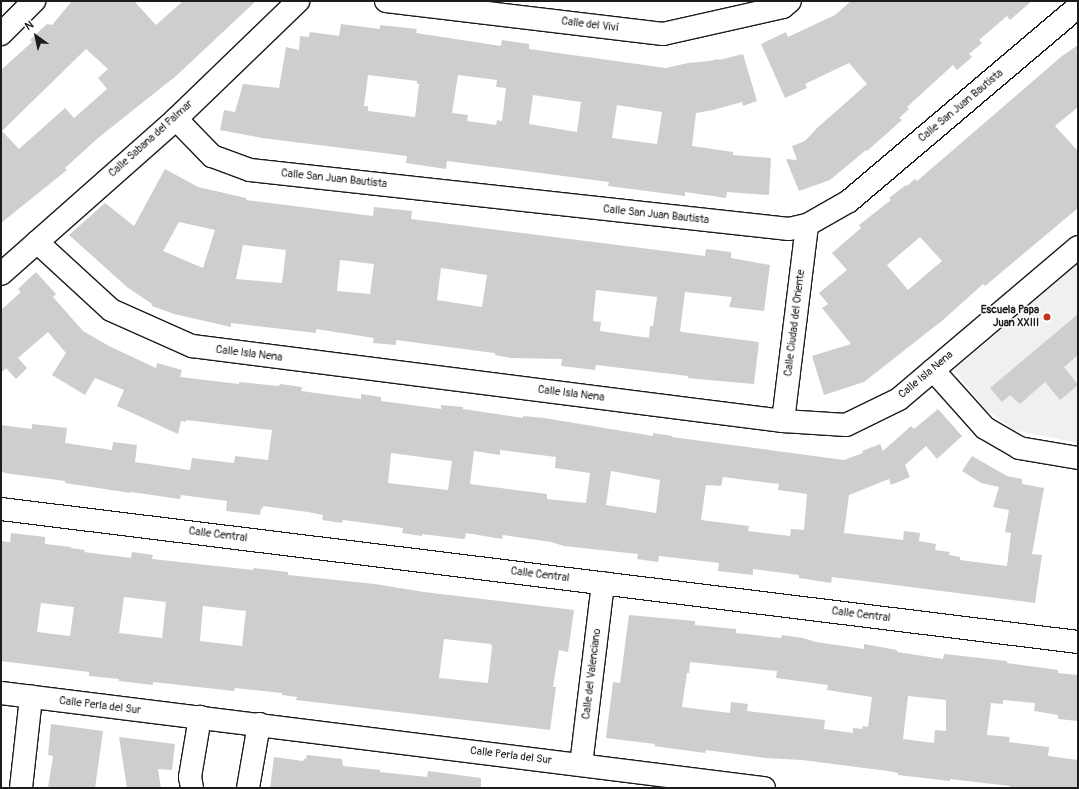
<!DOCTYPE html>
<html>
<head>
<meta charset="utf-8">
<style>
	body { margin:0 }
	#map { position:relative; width:1079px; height:789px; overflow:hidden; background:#fff; font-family:Pangolin,sans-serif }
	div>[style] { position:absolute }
	.built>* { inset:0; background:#f0f0f0 }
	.building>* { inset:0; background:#cecece }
	.roads { filter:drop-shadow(1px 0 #1c1c1c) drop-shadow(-1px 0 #1c1c1c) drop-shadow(0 1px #1c1c1c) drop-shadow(0 -1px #1c1c1c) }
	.minor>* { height:22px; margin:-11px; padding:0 11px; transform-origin:11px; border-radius:11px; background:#fff }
	.dots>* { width:11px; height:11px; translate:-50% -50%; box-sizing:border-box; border:2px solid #fff; border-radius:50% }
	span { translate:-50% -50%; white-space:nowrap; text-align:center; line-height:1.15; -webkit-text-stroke:3px #fff; paint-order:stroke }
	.street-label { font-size:11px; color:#1c1c1c }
	.poi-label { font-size:11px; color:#1c1c1c; font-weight:700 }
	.right { translate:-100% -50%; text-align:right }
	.frame { position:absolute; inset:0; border:2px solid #1c1c1c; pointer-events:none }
	.north { position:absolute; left:16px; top:16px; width:40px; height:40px; -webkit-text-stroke:3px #fff; paint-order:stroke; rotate:327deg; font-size:11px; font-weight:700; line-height:16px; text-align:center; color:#1c1c1c }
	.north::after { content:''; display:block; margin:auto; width:14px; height:18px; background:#1c1c1c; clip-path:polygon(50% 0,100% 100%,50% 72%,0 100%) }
</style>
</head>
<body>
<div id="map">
	<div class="built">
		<div style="clip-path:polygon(1078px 264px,1078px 443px,1014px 430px,985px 409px,954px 370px)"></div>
	</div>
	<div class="building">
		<div style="clip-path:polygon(evenodd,72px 1px,134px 1px,156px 25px,183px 1px,256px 1px,176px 76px,98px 138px,65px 168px,67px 170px,1px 223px,1px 70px,32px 42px,30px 40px,47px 24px,52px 25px,72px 1px,86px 49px,108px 69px,98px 78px,107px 89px,74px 118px,65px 108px,19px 149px,2px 131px,86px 49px)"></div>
		<div style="clip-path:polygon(851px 1px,1032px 1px,1010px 20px,1007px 16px,979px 40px,982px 43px,969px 54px,972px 57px,957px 70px,953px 65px,907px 107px,909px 109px,899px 118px,902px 120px,867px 151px,866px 150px,830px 180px,799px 191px,786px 159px,797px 160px,792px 146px,805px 141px,817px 128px,867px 84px,849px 63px,805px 84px,807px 88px,785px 98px,761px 44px,786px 32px,788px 37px,835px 15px)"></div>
		<div style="clip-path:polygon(evenodd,341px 24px,380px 29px,380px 25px,417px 29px,416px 33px,501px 46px,502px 40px,529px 44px,529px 49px,666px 68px,688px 63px,709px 61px,719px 59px,719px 60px,743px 54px,757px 101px,743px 106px,742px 102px,713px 110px,696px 113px,692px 146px,733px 152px,733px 155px,771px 158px,769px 195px,727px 192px,726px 198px,685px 192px,685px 196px,608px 186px,609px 182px,486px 166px,447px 161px,446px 169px,406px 163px,407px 156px,262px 138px,220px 130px,224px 110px,235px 112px,243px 84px,279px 88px,286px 47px,299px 50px,300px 36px,309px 37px,310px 32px,339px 36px,341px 24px,368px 75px,417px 81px,417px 84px,419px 84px,415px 117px,368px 111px,368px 106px,364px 106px,368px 75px,341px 24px,458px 75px,497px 80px,496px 87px,506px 88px,502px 121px,497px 120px,496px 125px,467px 121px,468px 115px,452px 113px,458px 75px,341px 24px,533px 95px,581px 102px,577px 132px,529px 124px,533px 95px,341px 24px,617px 105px,662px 112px,657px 144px,612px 138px,617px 105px)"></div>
		<div style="clip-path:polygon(evenodd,1078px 45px,1078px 107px,1055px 126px,1078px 151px,1078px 208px,985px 286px,983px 284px,943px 320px,864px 382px,824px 395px,812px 356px,851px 344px,822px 308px,828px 304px,819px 293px,847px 270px,832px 253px,861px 228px,859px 225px,891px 200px,889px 198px,906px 185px,907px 186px,915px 179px,917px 181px,1062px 56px,1078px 45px,920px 237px,942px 261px,908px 290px,887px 265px,920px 237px)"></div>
		<div style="clip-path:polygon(evenodd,165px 169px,198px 187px,246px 198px,246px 200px,373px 216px,374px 207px,412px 211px,411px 219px,705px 256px,706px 249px,731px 252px,731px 258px,770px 265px,764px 311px,729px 307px,732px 297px,685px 292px,680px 331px,682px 332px,759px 342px,754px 384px,698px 379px,688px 378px,688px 376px,596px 365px,595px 370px,561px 366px,562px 359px,511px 358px,495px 355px,495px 353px,486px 352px,396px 340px,396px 345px,373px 343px,374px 338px,316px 329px,316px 333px,231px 323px,231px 327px,174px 314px,152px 306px,152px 304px,127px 287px,69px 235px,105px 203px,134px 226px,165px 169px,179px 222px,215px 230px,203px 268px,163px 251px,179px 222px,165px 169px,243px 245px,286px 250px,282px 283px,236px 279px,243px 245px,165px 169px,340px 260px,374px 264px,370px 294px,337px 291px,340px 260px,165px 169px,441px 268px,487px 275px,482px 307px,437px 300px,441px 268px,165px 169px,596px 290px,657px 297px,653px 326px,650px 326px,649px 338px,600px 331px,601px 322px,593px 321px,596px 290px)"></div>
		<div style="clip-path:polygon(evenodd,36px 272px,56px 294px,53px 297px,83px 331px,109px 346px,156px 368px,157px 363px,182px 370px,180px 377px,239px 384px,239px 382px,279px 386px,280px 384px,302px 387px,301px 391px,361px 399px,361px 394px,381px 397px,381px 401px,441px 409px,441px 405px,463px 407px,463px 409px,523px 418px,523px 416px,544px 418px,653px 436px,653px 433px,672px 436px,672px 437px,844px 460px,863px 453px,862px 451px,880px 444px,883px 451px,911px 426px,914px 429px,938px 409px,962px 436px,937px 459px,926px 446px,905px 465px,910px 477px,891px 485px,889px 479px,849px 495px,844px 533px,903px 540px,904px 531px,920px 533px,919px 541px,936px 544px,935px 550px,950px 552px,949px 555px,960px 557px,960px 560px,1007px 566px,1011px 533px,1005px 532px,1009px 510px,993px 507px,999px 487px,981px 483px,962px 471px,972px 456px,1007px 476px,1022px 479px,1022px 484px,1044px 488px,1032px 554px,1042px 555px,1035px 603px,832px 577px,831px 583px,799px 578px,799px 575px,753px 569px,753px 575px,718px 571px,719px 563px,659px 556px,658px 562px,637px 559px,638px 554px,564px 546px,551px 542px,503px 535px,502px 539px,466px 533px,465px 538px,463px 539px,422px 534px,422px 536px,402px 533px,403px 528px,343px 520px,342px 523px,322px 520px,323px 515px,308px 512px,263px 506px,263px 509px,261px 508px,260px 515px,226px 511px,227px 501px,181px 495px,180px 499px,131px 492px,131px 493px,65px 483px,65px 481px,4px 473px,4px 472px,1px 471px,1px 425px,32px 429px,32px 424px,67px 428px,65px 443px,112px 450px,113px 442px,137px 445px,135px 462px,190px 470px,192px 458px,234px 463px,235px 456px,268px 460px,272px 430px,186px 420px,186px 422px,181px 421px,178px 434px,117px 406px,124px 390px,95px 378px,85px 395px,52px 375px,66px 353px,48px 332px,18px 358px,27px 368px,16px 379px,6px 368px,1px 373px,1px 310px,21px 292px,18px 289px,36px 272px,500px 450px,556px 457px,555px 468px,590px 473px,586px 503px,547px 499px,547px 494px,470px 484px,474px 451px,500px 455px,500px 450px,36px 272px,391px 453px,452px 461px,448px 490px,388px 483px,391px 453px,36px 272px,611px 471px,660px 480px,656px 513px,606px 505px,611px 471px,36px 272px,723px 477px,779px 484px,778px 490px,807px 494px,804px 530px,791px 529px,790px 536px,748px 531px,749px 526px,701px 520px,706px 485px,721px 486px,723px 477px)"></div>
		<div style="clip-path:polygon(1078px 314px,1078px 355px,1064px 367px,1078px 385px,1060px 400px,1045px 382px,1020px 404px,1010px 395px,1002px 402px,990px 388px)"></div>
		<div style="clip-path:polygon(evenodd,11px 533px,45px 537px,45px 544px,71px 547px,71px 548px,85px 550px,84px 552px,131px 558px,132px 552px,153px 555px,152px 559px,253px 570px,254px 568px,288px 572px,288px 575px,375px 584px,424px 592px,574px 610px,568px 652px,559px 650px,553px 687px,556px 687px,550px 730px,296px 700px,297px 697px,282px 695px,282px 693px,235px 688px,234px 691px,153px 682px,153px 685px,119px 681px,119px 679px,89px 676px,89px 672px,1px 661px,1px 541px,10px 542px,11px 533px,124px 597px,166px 602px,162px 638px,119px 633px,124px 597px,11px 533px,41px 603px,74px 607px,70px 636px,37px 632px,41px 603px,11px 533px,203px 606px,246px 611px,242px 646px,200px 641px,203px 606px,11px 533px,444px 639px,491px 644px,492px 647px,488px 683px,439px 678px,444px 639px)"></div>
		<div style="clip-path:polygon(evenodd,629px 615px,695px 621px,695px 625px,736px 629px,736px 633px,781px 638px,782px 635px,803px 638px,816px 642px,864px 649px,864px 644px,897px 650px,897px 652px,943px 659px,944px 654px,1007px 661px,1007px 663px,1058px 670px,1058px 673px,1078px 675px,1078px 721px,1058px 719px,1058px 715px,1034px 711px,1035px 703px,1003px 700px,1003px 704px,991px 703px,987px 735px,1010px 737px,1009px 742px,1049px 747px,1048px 756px,1078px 760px,1078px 788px,1010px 788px,1010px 786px,950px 779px,950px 781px,898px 775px,898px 773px,888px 771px,802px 760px,765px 758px,706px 750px,705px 753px,654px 746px,655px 744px,606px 738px,613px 682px,620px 683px,629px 615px,690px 662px,777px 671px,776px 678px,828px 685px,827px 690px,872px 697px,868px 727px,863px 726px,862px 729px,853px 728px,853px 733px,824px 729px,825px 720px,747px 711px,748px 704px,731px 702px,730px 713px,682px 707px,687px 673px,689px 673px,690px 662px,629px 615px,908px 696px,946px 700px,946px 731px,935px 730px,934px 743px,903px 739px,908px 696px)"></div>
		<div style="clip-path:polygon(51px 724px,103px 731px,95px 788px,48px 788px,53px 756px,48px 755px)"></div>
		<div style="clip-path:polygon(119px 737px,175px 744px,172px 770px,158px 769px,161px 788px,127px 788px)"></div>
		<div style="clip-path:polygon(307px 755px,342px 759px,343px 766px,380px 770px,380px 772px,427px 777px,428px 771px,481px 778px,481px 788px,270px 788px,274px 757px,303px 761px,304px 759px,306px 759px)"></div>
	</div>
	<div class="roads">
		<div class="minor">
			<div style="left:386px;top:1px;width:279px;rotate:6.8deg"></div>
			<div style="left:663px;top:34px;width:123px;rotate:-12.7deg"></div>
			<div style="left:783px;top:7px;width:9px;rotate:-41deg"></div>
			<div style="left:1px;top:34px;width:47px;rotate:-45deg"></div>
			<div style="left:176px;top:119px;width:52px;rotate:45.8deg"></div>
			<div style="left:212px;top:156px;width:40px;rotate:20.2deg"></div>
			<div style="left:250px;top:170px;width:542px;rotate:6.25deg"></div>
			<div style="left:789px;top:229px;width:18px;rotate:-13deg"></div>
			<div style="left:807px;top:225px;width:48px;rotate:-29.7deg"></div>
			<div style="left:849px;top:201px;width:300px;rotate:-40.3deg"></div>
			<div style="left:37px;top:242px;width:100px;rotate:42.6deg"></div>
			<div style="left:111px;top:310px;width:89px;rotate:24deg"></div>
			<div style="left:192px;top:346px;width:596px;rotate:7.23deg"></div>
			<div style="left:783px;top:421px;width:63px;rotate:3.6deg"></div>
			<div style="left:846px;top:425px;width:59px;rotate:-26.1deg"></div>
			<div style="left:899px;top:399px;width:235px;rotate:-40.3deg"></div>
			<div style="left:1px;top:274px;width:234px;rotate:-41.5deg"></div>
			<div style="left:176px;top:119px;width:170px;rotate:-44deg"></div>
			<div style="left:933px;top:370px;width:78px;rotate:48.1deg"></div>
			<div style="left:985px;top:428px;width:39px;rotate:30deg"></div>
			<div style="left:1019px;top:448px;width:60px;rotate:9.6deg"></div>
			<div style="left:783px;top:421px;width:197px;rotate:-83deg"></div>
			<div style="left:1px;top:509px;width:1085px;rotate:7.04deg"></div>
			<div style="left:1px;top:693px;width:769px;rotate:7.1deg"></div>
			<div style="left:581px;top:765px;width:183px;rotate:-83.1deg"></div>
			<div style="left:21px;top:788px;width:92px;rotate:-83.7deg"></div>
			<div style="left:192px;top:788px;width:11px;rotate:-100deg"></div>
			<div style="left:190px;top:777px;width:61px;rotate:-80.5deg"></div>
			<div style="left:248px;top:788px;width:65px;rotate:-80.2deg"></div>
		</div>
	</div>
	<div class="dots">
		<div style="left:1047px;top:317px;background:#c8321e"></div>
	</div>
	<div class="street-label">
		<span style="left:590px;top:25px;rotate:7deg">Calle del Viví</span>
		<span style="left:961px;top:106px;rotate:-40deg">Calle San Juan Bautista</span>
		<span style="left:151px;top:139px;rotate:-42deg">Calle Sabana del Palmar</span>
		<span style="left:334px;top:179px;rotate:6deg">Calle San Juan Bautista</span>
		<span style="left:656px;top:215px;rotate:6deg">Calle San Juan Bautista</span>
		<span style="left:795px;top:323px;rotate:-83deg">Calle Ciudad del Oriente</span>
		<span style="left:249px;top:354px;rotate:7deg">Calle Isla Nena</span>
		<span style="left:926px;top:375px;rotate:-40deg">Calle Isla Nena</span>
		<span style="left:571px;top:394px;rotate:7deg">Calle Isla Nena</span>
		<span style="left:218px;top:535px;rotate:7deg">Calle Central</span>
		<span style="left:540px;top:575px;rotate:7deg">Calle Central</span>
		<span style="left:861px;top:615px;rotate:7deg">Calle Central</span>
		<span style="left:592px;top:674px;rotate:-83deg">Calle del Valenciano</span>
		<span style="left:100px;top:706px;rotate:7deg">Calle Perla del Sur</span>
		<span style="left:511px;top:756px;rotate:7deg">Calle Perla del Sur</span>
	</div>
	<div class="poi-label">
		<span class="right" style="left:1039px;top:317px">Escuela Papa<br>Juan XXIII</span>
	</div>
	<div class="frame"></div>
	<div class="north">N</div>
</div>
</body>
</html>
